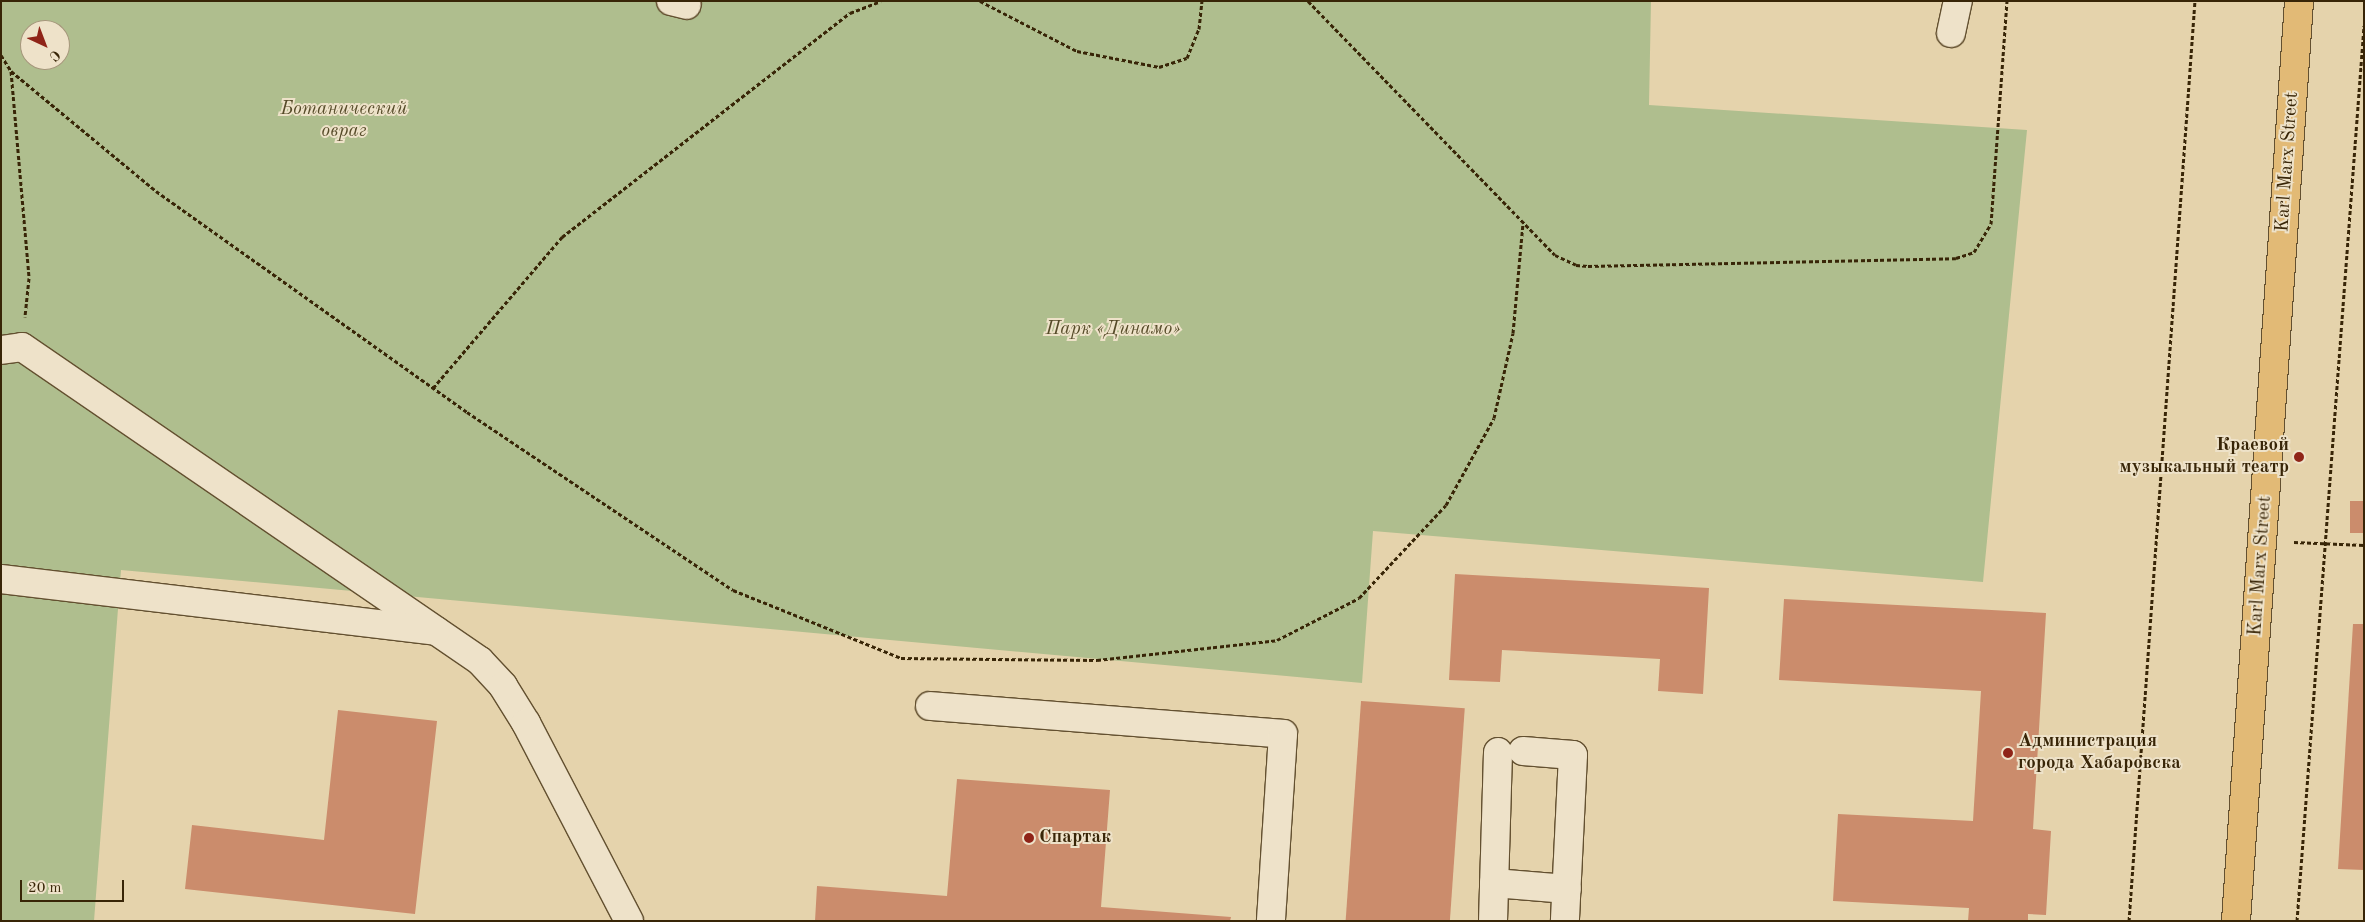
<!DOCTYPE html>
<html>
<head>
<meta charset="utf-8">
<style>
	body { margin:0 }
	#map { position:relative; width:2365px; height:922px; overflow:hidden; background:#e5d3ac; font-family:"Old Standard TT",serif }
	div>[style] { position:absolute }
	.green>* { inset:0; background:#afbe8e }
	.building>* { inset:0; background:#cb8c6c; transform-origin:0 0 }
	.path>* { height:3px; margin-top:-1.5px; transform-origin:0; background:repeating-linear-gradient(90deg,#382507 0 4px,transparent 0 6.5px) }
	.roads { filter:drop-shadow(1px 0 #635030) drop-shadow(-1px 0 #635030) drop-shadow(0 1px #635030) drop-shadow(0 -1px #635030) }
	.minor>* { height:28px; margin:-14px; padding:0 14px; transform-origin:14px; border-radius:14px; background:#eee2c9 }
	.major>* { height:28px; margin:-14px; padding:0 14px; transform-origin:14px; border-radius:14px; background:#e2ba76 }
	.dots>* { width:14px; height:14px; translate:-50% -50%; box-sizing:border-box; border:2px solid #eee2c9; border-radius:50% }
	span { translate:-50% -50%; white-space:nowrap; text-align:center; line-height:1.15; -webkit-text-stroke:4px #eee2c9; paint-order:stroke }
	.park-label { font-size:19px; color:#564b29; font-style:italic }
	.street-label { font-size:19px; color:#382507 }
	.poi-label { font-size:19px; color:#382507; font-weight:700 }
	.right { translate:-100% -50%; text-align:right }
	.left { translate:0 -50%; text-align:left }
	.frame { position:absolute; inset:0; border:2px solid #382507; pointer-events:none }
	.north { position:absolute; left:20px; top:20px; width:50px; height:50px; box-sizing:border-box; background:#eee2c9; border:1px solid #a5967b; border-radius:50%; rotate:137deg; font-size:14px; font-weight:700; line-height:20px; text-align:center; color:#382507 }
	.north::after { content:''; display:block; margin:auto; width:18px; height:22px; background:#8f2418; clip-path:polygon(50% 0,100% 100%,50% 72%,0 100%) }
	.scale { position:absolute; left:20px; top:880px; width:104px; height:22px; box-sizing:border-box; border:2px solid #382507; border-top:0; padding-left:6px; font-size:15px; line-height:18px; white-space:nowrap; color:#382507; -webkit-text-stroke:4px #eee2c9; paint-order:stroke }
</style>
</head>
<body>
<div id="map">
	<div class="green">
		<div style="clip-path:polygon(evenodd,1px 1px,1651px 1px,1649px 105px,2027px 130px,1983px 582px,1373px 531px,1362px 683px,121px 570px,94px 921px,1px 921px,1px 1px,30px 30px,60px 30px,60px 60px,30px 60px,30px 30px)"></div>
	</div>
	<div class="building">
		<div style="left:2350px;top:501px;width:14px;height:32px"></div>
		<div style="clip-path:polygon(1455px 574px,1709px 588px,1703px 694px,1658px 691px,1660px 659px,1502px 650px,1500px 682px,1449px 680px)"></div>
		<div style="clip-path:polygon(1784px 599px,2046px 613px,2033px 829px,2051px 831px,2046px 915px,2028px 914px,2028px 921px,1968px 921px,1969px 908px,1833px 901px,1838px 814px,1973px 821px,1981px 691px,1779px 680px)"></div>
		<div style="clip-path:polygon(2353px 624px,2364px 624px,2364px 870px,2338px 869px)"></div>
		<div style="left:1361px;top:701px;width:104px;height:221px;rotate:4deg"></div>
		<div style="clip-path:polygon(338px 710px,437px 721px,415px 914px,185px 889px,192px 825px,324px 840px)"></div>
		<div style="clip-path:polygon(957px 779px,1110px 790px,1101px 907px,1231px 917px,1230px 921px,815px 921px,817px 886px,947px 896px)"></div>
	</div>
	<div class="path">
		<div style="left:980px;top:1px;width:109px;rotate:27.3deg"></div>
		<div style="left:1077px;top:51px;width:84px;rotate:11deg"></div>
		<div style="left:1159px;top:67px;width:29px;rotate:-18deg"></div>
		<div style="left:1187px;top:58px;width:31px;rotate:-68deg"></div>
		<div style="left:1199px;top:29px;width:28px;rotate:-84deg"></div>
		<div style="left:1308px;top:1px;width:354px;rotate:45.8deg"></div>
		<div style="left:1555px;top:255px;width:23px;rotate:25deg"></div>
		<div style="left:1576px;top:265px;width:12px;rotate:5deg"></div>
		<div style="left:1588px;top:266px;width:368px;rotate:-1.2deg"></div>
		<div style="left:1956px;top:258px;width:19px;rotate:-18deg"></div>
		<div style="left:1974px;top:252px;width:33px;rotate:-59deg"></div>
		<div style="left:1991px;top:224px;width:224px;rotate:-85.9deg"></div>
		<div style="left:1px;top:55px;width:19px;rotate:58deg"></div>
		<div style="left:11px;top:71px;width:188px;rotate:39.6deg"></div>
		<div style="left:156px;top:191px;width:382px;rotate:35.4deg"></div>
		<div style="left:467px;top:412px;width:320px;rotate:33.8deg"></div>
		<div style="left:733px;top:590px;width:181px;rotate:22deg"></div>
		<div style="left:901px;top:658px;width:196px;rotate:0.6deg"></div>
		<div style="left:1097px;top:660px;width:181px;rotate:-6.3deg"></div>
		<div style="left:1277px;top:640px;width:92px;rotate:-27.1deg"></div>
		<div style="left:1359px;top:598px;width:127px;rotate:-46.9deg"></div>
		<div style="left:1446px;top:505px;width:99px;rotate:-61.1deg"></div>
		<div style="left:1494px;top:418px;width:87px;rotate:-77.4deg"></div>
		<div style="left:1513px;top:333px;width:110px;rotate:-84.8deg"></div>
		<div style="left:11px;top:71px;width:208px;rotate:85deg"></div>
		<div style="left:29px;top:278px;width:39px;rotate:96deg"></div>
		<div style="left:433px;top:388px;width:199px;rotate:-49.5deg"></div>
		<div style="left:562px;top:237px;width:365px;rotate:-37.9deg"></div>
		<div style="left:850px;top:13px;width:33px;rotate:-21deg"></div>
		<div style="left:2294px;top:542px;width:70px;rotate:2.5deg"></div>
		<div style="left:2129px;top:921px;width:922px;rotate:-85.9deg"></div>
		<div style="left:2297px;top:921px;width:898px;rotate:-85.72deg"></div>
	</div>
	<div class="roads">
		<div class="minor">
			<div style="left:671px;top:1px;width:16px;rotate:14deg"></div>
			<div style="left:1951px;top:33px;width:33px;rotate:-78deg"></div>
			<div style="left:1px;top:350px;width:21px;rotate:-8deg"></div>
			<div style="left:22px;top:347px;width:555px;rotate:34.43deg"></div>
			<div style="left:480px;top:661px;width:34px;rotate:47deg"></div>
			<div style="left:503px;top:686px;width:44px;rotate:58.1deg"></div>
			<div style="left:526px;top:723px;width:223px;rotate:62.5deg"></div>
			<div style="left:1px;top:579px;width:438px;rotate:6.8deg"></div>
			<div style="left:930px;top:706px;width:354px;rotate:4.5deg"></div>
			<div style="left:1283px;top:734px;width:187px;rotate:93.7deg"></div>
			<div style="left:1523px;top:751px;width:50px;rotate:4.6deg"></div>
			<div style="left:1573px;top:755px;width:166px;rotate:92.8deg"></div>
			<div style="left:1494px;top:883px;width:73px;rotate:4.7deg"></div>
			<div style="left:1493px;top:921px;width:169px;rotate:-88.3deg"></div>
		</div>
		<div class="major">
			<div style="left:2236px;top:921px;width:922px;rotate:-86.08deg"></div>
		</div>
	</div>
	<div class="dots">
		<div style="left:2299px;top:457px;background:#8f2418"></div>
		<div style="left:2008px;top:753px;background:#8f2418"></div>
		<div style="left:1029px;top:838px;background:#8f2418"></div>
	</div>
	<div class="park-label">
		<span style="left:344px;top:121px">Ботанический<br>овраг</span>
		<span style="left:1113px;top:330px">Парк «Динамо»</span>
	</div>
	<div class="street-label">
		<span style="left:2288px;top:162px;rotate:-86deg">Karl Marx Street</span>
		<span style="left:2261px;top:566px;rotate:-86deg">Karl Marx Street</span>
	</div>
	<div class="poi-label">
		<span class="right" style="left:2289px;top:457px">Краевой<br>музыкальный театр</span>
		<span class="left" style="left:2018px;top:753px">Администрация<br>города Хабаровска</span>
		<span class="left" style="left:1039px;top:838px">Спартак</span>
	</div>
	<div class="frame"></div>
	<div class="north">С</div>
	<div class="scale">20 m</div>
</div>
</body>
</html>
